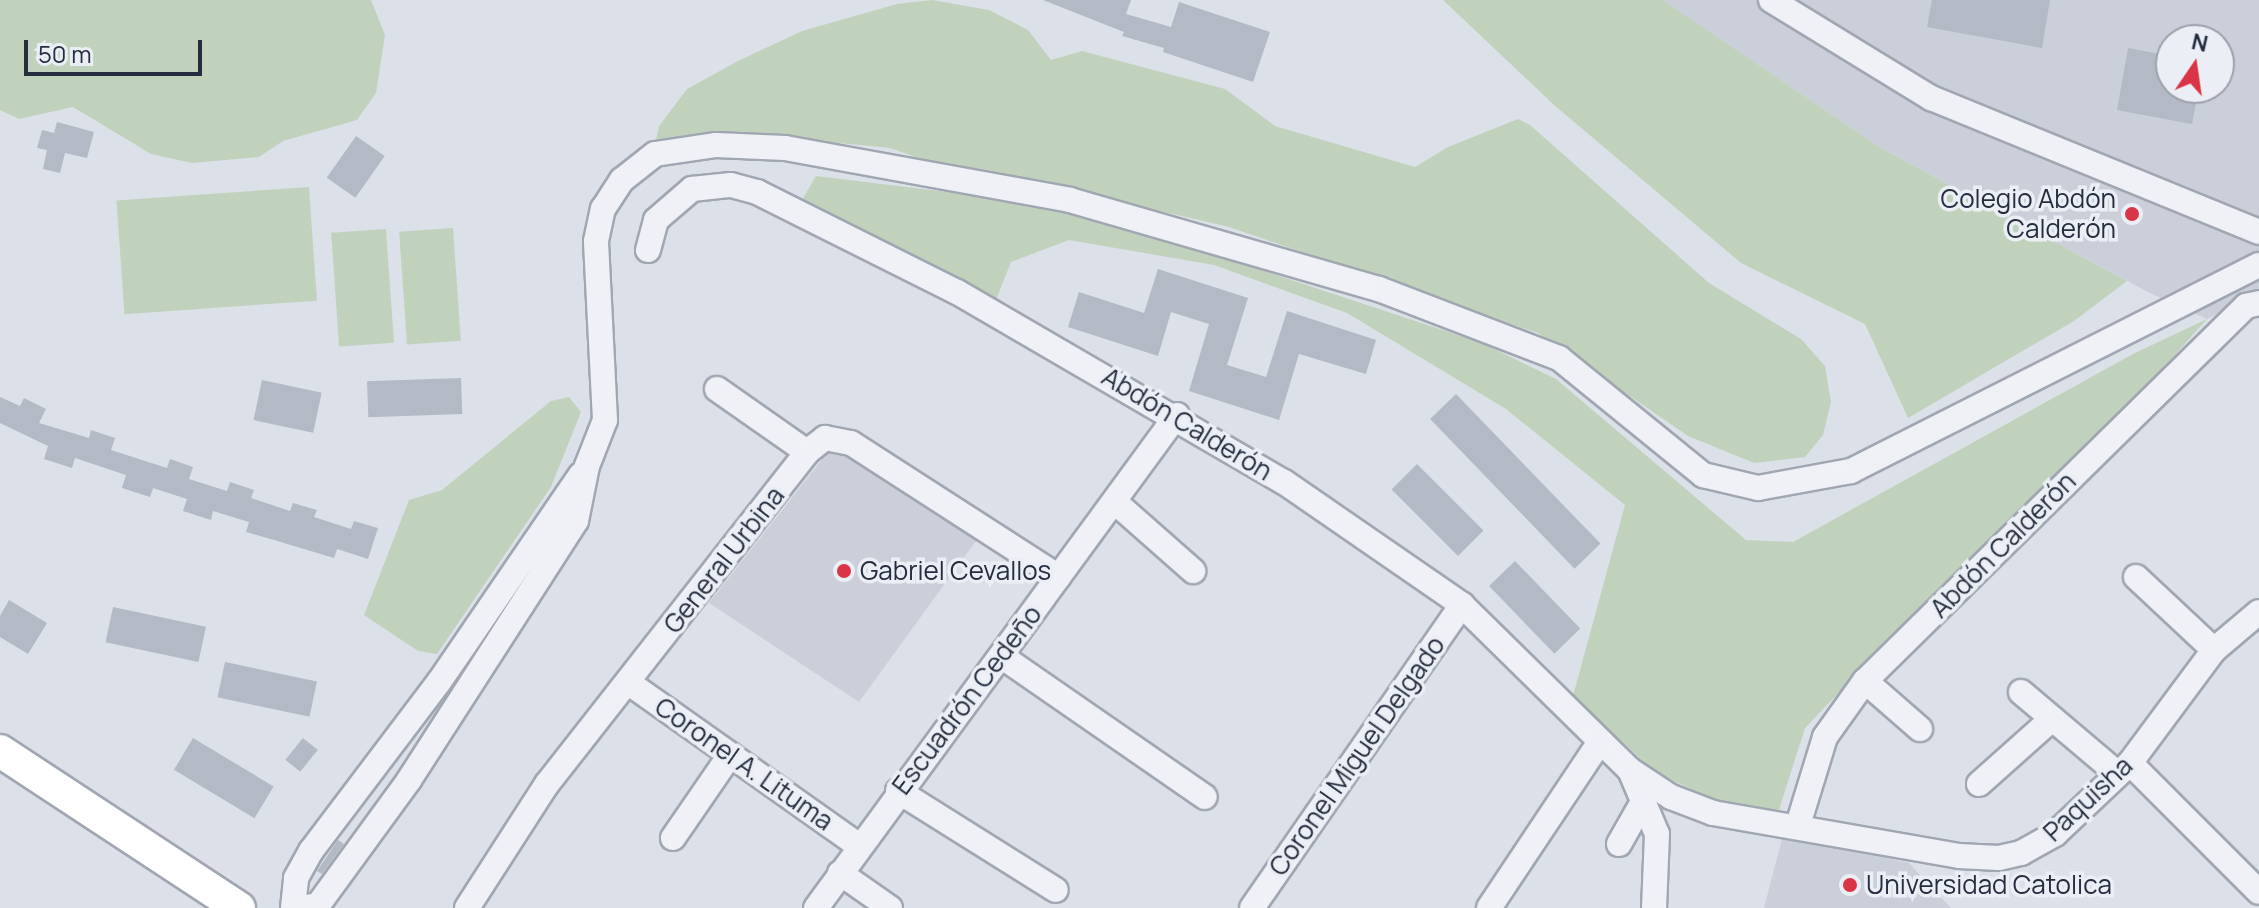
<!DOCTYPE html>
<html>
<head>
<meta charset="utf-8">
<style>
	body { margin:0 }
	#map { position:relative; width:2259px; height:908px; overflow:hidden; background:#dce0e8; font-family:Manrope,sans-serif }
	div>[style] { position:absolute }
	.built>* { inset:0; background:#cacfda }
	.green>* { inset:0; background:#c1d2bc; transform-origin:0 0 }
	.building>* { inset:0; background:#b3b9c5; transform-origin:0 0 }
	.roads { filter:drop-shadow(2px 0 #a1a7b2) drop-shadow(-2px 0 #a1a7b2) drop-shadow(0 2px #a1a7b2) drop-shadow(0 -2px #a1a7b2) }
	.minor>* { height:24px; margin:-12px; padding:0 12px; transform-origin:12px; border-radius:12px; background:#eff1f6 }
	.major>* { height:32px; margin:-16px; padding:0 16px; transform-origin:16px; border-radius:16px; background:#fff }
	.dots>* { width:22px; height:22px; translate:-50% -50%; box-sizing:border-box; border:4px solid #ebeff5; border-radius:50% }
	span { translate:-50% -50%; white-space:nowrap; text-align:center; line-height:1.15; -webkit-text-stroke:7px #ebeff5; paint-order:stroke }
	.poi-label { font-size:26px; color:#252d3f }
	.right { translate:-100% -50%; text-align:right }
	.left { translate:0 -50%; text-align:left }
	.street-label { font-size:26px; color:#252d3f }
	.north { position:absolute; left:2155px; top:24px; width:80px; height:80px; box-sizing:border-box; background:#ebeff5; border:2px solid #9ca1ac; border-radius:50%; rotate:13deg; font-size:22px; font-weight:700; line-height:32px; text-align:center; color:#252d3f }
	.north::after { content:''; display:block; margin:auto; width:28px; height:36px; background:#d93546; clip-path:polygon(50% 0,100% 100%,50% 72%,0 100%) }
	.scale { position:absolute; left:24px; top:40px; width:178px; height:36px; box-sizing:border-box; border:4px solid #252d3f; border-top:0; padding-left:10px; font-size:24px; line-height:28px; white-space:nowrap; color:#252d3f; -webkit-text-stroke:6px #ebeff5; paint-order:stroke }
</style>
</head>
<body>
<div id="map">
	<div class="built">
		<div style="clip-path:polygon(evenodd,1663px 0,2259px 0,2259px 292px,2207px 319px,2148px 292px,1881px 148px,1663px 0,2171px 40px,2219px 40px,2219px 88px,2171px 88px,2171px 40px)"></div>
		<div style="clip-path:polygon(831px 448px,843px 449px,978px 538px,859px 702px,709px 603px)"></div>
		<div style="clip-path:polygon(1783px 835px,1909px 863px,1951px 908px,1764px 908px)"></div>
	</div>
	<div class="green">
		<div style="clip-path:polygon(0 0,371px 0,385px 35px,376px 93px,357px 120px,283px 141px,259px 157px,192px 163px,151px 154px,73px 107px,19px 119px,0 110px)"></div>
		<div style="clip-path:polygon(932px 0,989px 10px,1028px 30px,1051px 60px,1082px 51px,1225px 89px,1275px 126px,1415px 167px,1448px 147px,1518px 119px,1530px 125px,1709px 283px,1801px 339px,1825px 366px,1831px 402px,1823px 435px,1805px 457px,1754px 463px,1688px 436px,1538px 333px,1229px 227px,981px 169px,938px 165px,890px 148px,736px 133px,656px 140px,659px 126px,687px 89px,738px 61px,802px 31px,897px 4px)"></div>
		<div style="clip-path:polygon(1443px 0,1663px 0,1881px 148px,2127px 281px,2074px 321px,1908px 418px,1865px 324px,1741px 263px,1554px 105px)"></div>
		<div style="clip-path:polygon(816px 176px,997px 198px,1113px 221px,1482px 343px,1556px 379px,1746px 540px,1793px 542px,2133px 354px,2207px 319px,2079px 462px,1936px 591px,1805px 728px,1777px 816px,1727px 806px,1655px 772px,1573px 696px,1625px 505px,1506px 409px,1347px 313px,1214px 265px,1069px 240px,1011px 262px,996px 300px,802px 200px)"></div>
		<div style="left:309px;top:187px;width:114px;height:193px;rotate:86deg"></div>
		<div style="left:453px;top:228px;width:113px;height:54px;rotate:86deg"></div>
		<div style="left:386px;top:229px;width:114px;height:55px;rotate:86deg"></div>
		<div style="clip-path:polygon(569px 397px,581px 412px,551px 487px,437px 654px,418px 651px,364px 615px,409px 500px,442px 490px,551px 401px)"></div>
	</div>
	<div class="building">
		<div style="clip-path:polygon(1043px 0,1131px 0,1126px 14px,1171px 27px,1179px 2px,1270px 32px,1253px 82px,1163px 52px,1164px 48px,1122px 36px,1124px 32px)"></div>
		<div style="clip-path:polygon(1932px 0,2050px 0,2042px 48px,1927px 27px)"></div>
		<div style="clip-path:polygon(2128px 48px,2171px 56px,2171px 88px,2199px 88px,2192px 124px,2117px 110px)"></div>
		<div style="clip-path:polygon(57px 122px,94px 132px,87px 158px,65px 153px,60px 173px,43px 169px,47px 150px,37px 148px,42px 130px,54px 133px)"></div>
		<div style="left:356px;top:136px;width:35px;height:51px;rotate:35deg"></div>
		<div style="clip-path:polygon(1158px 269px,1248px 298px,1227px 365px,1266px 377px,1287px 311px,1376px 340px,1366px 374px,1299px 354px,1279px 420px,1189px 391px,1209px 324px,1171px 312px,1158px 356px,1068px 327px,1079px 292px,1144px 313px)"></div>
		<div style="left:461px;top:378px;width:36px;height:94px;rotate:88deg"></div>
		<div style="left:262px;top:380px;width:61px;height:41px;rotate:12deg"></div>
		<div style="left:1456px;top:394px;width:208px;height:36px;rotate:46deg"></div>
		<div style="clip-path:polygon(0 397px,20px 406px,24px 398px,46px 409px,39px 423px,89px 438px,91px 430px,115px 438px,111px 450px,167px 468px,170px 459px,193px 467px,189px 479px,227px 491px,230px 482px,254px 490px,251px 498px,290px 511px,293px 503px,317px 510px,314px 517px,351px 529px,354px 521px,378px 528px,368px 559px,337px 549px,334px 558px,274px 540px,246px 532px,249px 522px,213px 511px,211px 520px,183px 511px,187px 499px,153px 488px,150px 497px,122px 488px,126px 475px,75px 458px,72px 468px,44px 459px,48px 446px,0 423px)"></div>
		<div style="left:1417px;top:464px;width:94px;height:36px;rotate:45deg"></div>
		<div style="left:1515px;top:561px;width:94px;height:36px;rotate:46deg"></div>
		<div style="clip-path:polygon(9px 600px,47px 623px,28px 654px,0 637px,0 616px)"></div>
		<div style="left:113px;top:607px;width:95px;height:36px;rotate:12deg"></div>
		<div style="left:225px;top:662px;width:94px;height:36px;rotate:12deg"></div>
		<div style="left:193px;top:738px;width:94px;height:37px;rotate:31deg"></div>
		<div style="left:303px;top:738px;width:19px;height:28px;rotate:39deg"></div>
		<div style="clip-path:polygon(338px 840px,344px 844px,322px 874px,317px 871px)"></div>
	</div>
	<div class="roads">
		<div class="minor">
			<div style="left:1771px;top:0;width:188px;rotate:31.5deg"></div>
			<div style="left:1931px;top:98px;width:354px;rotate:22.2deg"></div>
			<div style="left:648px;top:250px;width:31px;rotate:-75deg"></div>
			<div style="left:656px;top:220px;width:48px;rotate:-40.7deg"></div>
			<div style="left:692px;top:189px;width:39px;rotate:-6deg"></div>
			<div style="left:731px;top:185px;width:27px;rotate:15deg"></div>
			<div style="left:757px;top:192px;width:224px;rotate:26.6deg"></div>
			<div style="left:957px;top:292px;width:378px;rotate:30.2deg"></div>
			<div style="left:1284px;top:482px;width:216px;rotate:34.6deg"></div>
			<div style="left:1462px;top:605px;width:235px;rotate:44.5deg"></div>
			<div style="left:1630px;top:770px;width:69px;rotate:67.1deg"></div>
			<div style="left:1657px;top:834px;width:74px;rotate:92.3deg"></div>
			<div style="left:717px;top:389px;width:110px;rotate:35deg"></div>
			<div style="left:1116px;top:503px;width:103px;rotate:41.4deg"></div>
			<div style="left:2136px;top:577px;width:107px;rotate:43.1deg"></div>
			<div style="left:1004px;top:658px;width:244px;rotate:34.7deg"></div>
			<div style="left:1865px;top:681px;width:73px;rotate:41.1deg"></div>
			<div style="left:629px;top:683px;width:281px;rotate:35.3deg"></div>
			<div style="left:2021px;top:692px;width:126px;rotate:40.2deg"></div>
			<div style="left:2130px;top:763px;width:182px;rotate:45deg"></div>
			<div style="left:1630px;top:770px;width:49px;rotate:33.4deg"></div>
			<div style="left:1671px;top:797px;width:45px;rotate:20.9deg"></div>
			<div style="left:1713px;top:813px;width:250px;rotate:9.9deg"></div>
			<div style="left:1959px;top:856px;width:40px;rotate:2.9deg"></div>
			<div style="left:1999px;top:858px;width:23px;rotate:-13deg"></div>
			<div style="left:2021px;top:853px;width:39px;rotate:-29deg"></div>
			<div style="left:2055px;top:834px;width:103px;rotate:-43.4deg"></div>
			<div style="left:2130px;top:763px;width:141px;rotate:-53.4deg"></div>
			<div style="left:2214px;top:650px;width:59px;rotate:-40.2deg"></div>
			<div style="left:1979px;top:784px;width:98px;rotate:-41.7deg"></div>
			<div style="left:898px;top:791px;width:186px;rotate:32.1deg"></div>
			<div style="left:1798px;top:825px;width:92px;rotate:-72.9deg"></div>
			<div style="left:1825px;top:737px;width:69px;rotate:-54.5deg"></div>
			<div style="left:1865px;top:681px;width:535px;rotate:-44.55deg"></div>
			<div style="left:2246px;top:306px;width:13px;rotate:-13deg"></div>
			<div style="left:673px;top:838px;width:101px;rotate:-55.5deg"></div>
			<div style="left:1619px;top:844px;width:51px;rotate:-60.4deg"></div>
			<div style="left:840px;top:873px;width:61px;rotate:35deg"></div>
			<div style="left:293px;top:908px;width:30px;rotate:-84deg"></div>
			<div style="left:296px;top:878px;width:31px;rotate:-61deg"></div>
			<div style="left:311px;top:851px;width:212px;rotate:-52.9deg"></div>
			<div style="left:439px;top:682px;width:251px;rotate:-55.6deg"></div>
			<div style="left:301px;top:908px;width:17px;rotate:-10deg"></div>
			<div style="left:318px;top:905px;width:155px;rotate:-53.9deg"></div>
			<div style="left:409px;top:780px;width:308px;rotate:-57.2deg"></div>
			<div style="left:576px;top:521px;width:56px;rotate:-78.7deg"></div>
			<div style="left:587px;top:466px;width:49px;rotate:-68.6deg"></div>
			<div style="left:605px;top:420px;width:179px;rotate:-92.9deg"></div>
			<div style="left:596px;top:241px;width:33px;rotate:-78deg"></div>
			<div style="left:603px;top:209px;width:35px;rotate:-57deg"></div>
			<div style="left:622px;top:180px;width:42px;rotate:-38.2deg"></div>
			<div style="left:655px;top:154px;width:62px;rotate:-8.4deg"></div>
			<div style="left:716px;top:145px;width:69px;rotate:2.5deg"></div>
			<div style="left:785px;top:148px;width:290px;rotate:10.3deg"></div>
			<div style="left:1070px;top:200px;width:322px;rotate:16.1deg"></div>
			<div style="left:1379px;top:289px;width:193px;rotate:21deg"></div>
			<div style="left:1559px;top:358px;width:186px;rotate:39.1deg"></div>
			<div style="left:1703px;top:475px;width:57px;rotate:13.3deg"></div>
			<div style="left:1758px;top:488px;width:95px;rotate:-10.4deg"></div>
			<div style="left:1851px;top:471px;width:457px;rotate:-26.8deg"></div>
			<div style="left:467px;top:908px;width:148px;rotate:-57.2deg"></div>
			<div style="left:547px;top:784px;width:422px;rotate:-51.9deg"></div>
			<div style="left:807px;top:452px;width:23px;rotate:-38deg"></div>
			<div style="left:825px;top:438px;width:26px;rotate:11deg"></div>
			<div style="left:851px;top:443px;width:247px;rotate:32.8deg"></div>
			<div style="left:816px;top:908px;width:611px;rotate:-53.79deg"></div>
			<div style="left:1252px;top:908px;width:369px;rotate:-55.3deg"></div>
			<div style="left:1489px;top:908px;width:198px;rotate:-56.3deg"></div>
		</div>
		<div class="major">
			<div style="left:0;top:751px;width:286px;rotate:33.3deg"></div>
		</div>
	</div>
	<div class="dots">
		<div style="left:2132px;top:214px;background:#d93546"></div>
		<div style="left:844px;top:571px;background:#d93546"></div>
		<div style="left:1850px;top:885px;background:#d93546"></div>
	</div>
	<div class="poi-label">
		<span class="right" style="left:2116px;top:214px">Colegio Abdón<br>Calderón</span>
		<span class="left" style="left:860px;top:571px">Gabriel Cevallos</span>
		<span class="left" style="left:1866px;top:885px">Universidad Catolica</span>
	</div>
	<div class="street-label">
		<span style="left:1187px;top:424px;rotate:31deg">Abdón Calderón</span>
		<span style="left:2003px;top:545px;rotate:-45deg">Abdón Calderón</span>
		<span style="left:724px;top:560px;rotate:-52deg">General Urbina</span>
		<span style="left:967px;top:700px;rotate:-53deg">Escuadrón Cedeño</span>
		<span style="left:1357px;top:756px;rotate:-55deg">Coronel Miguel Delgado</span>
		<span style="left:744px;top:764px;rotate:35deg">Coronel A. Lituma</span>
		<span style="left:2088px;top:799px;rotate:-43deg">Paquisha</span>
	</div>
	<div class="north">N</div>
	<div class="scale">50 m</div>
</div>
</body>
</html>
